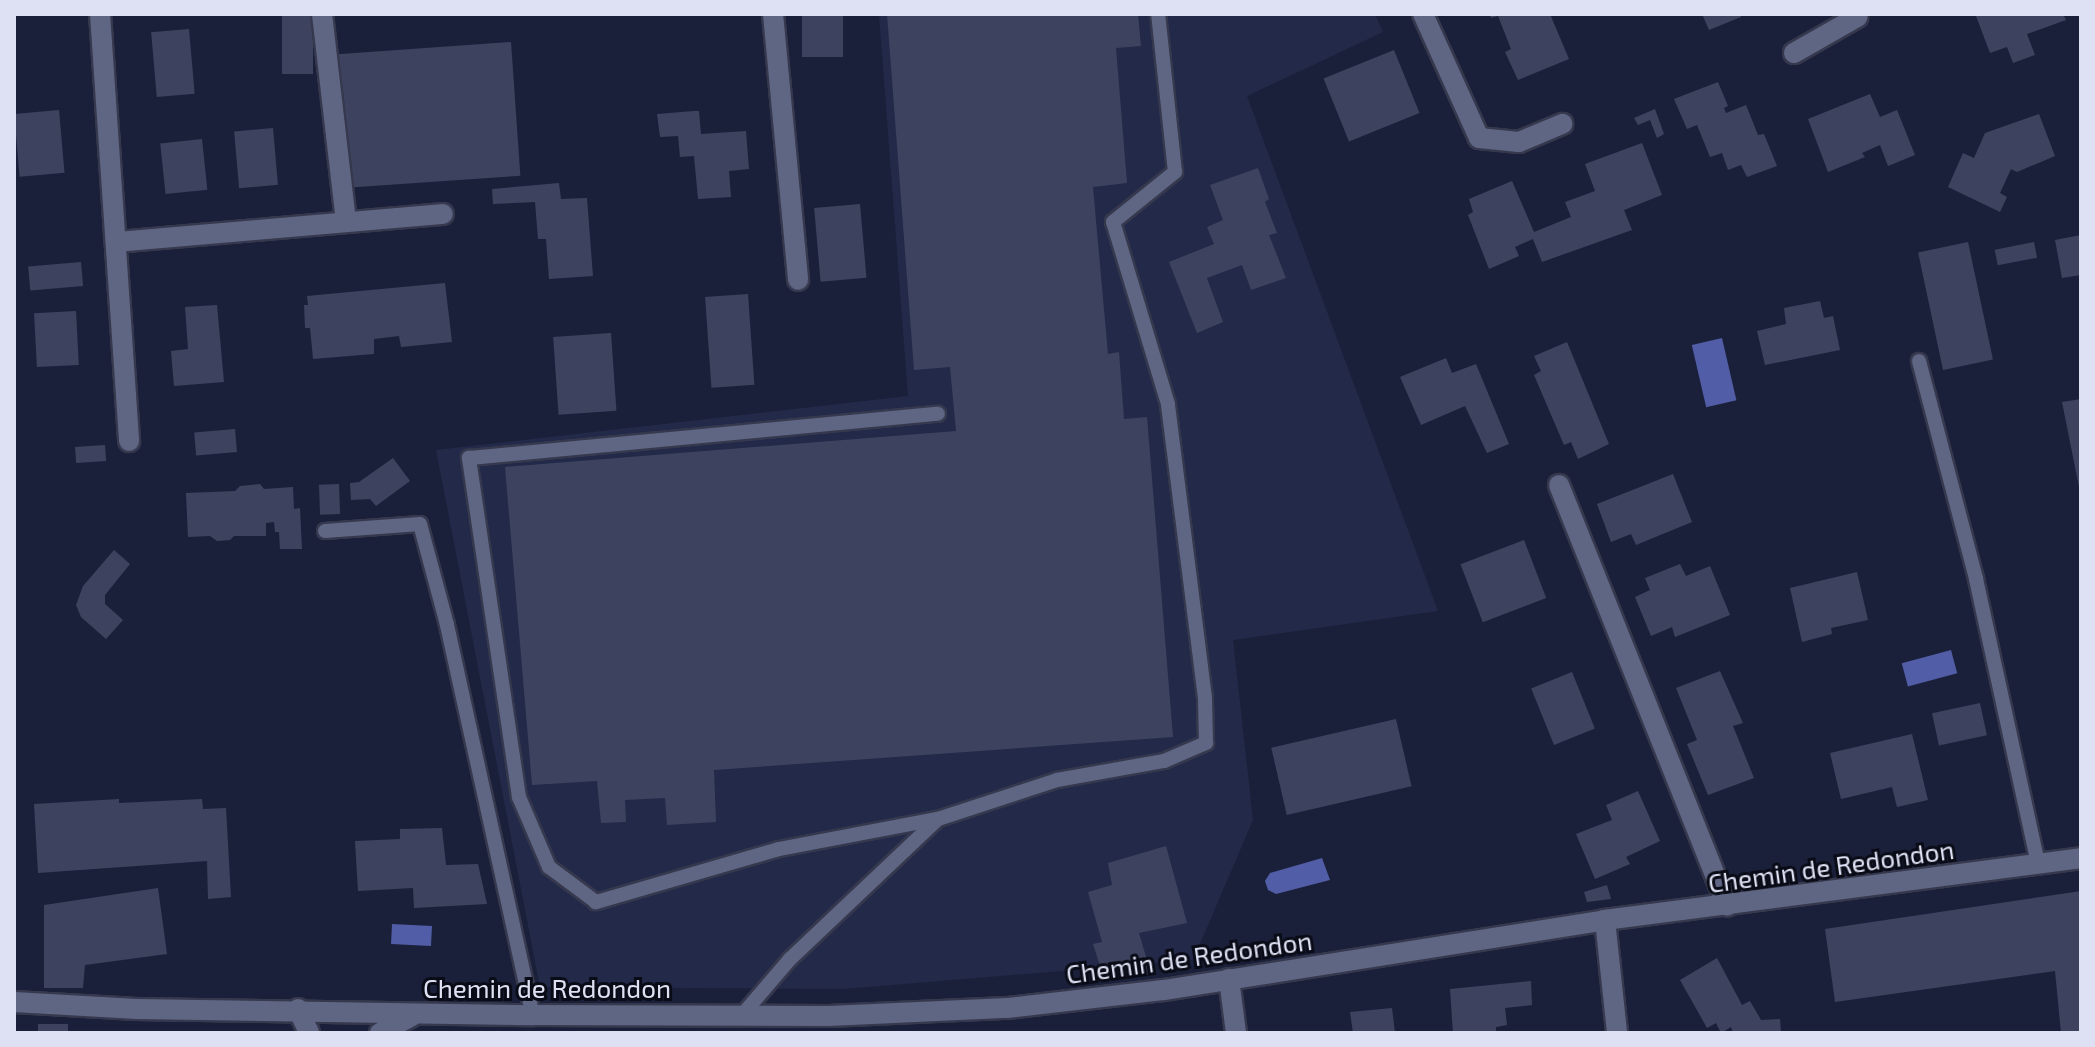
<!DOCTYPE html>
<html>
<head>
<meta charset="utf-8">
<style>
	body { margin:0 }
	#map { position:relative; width:2095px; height:1047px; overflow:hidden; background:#1b203a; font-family:"Exo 2",sans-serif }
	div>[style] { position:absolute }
	.built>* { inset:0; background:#232949 }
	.water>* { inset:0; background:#515da6; transform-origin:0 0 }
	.building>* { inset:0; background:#3d435f; transform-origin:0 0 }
	.roads { filter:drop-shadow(2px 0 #36394e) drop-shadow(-2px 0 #36394e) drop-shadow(0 2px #36394e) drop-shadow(0 -2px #36394e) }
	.service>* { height:14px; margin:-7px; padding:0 7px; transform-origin:7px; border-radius:7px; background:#5f6684 }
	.minor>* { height:20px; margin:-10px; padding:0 10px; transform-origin:10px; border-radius:10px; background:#5f6684 }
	span { translate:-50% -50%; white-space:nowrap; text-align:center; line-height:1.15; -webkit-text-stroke:6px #090b16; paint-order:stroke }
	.street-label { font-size:26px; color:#dde1f3 }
	.frame { position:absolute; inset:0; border:16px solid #dde1f3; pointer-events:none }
</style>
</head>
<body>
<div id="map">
	<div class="built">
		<div style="clip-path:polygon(879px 14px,1375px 14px,1383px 32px,1247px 96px,1438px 611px,1233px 640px,1253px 820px,1193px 960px,844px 989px,540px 987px,436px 450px,908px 396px)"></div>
	</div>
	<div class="water">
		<div style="left:1722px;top:338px;width:64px;height:31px;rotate:77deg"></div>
		<div style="left:1951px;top:650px;width:24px;height:51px;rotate:75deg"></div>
		<div style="clip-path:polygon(1322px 858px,1330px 880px,1276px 894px,1268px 890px,1265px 881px,1270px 873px)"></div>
		<div style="left:432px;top:926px;width:20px;height:40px;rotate:93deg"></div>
	</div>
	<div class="building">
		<div style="left:282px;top:14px;width:31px;height:60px"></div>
		<div style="left:802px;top:14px;width:41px;height:43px"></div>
		<div style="clip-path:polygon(887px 14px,1138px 14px,1141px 46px,1116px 48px,1127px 183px,1093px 187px,1108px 354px,1119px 352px,1124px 419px,1147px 417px,1173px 737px,714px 770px,716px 822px,667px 825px,665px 798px,625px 800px,626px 822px,601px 823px,597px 781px,532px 785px,505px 467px,956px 431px,950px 367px,914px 370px)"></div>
		<div style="clip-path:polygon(1490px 14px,1550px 14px,1569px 59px,1518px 80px,1505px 52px,1511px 49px,1498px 16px,1491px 18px)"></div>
		<div style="clip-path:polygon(1702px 14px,1740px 14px,1741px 17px,1709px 30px)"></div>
		<div style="clip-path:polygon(1981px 14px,2063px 14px,2066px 20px,2027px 34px,2035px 55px,2013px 63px,2007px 47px,1990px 53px,1976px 16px)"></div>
		<div style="left:189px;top:29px;width:65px;height:38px;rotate:85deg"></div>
		<div style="left:511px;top:42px;width:134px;height:174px;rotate:86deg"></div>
		<div style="left:1394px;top:50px;width:68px;height:76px;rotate:68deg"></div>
		<div style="clip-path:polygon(1718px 82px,1728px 106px,1724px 108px,1726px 113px,1746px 105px,1758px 135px,1764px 134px,1777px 166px,1747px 177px,1741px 165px,1728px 170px,1722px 153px,1710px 157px,1697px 125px,1687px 129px,1674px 99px)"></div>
		<div style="clip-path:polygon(1870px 94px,1880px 117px,1897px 110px,1915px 155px,1888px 166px,1880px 145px,1862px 153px,1865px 157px,1828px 172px,1808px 119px)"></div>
		<div style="clip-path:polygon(1655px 109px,1664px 134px,1657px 138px,1650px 120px,1638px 125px,1634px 118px)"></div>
		<div style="left:59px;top:110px;width:63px;height:45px;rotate:85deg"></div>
		<div style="clip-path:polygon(694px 111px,699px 111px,701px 134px,746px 131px,749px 169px,729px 171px,731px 197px,698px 199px,694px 156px,680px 157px,678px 136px,660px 137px,657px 114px)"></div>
		<div style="clip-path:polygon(2039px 114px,2055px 156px,2017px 172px,2011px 169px,2000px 193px,2007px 197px,2000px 212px,1948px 187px,1963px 153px,1974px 158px,1985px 133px)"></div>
		<div style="left:273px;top:128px;width:57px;height:39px;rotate:85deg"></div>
		<div style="left:202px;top:139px;width:51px;height:42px;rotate:84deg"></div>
		<div style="clip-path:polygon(1642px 143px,1662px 195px,1624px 210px,1632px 230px,1542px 262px,1533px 239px,1515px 247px,1519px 256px,1489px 269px,1468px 215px,1473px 212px,1469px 199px,1512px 181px,1534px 232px,1571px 217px,1565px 202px,1595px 191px,1585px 164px)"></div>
		<div style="clip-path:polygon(1258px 168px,1269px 199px,1265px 202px,1277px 233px,1269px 235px,1286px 278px,1251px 290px,1242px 265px,1207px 278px,1223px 322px,1197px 333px,1169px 262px,1214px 244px,1207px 227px,1223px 220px,1210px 185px)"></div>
		<div style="clip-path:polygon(559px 183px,561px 199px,587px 198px,593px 276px,549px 279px,546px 239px,538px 239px,535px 202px,493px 204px,492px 189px)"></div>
		<div style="left:860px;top:204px;width:74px;height:46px;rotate:85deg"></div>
		<div style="clip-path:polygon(2081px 235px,2081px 275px,2062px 278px,2055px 240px)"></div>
		<div style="left:1968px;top:242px;width:120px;height:51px;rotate:78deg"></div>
		<div style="left:2034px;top:242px;width:16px;height:40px;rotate:79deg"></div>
		<div style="left:81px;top:262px;width:24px;height:53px;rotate:85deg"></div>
		<div style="clip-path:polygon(445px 283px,452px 342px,401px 347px,399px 336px,374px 339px,374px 354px,313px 359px,310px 328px,305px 328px,304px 305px,308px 305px,307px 296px)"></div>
		<div style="left:748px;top:294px;width:91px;height:43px;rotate:86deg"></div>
		<div style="clip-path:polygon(1820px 301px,1824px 318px,1833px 316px,1840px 350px,1765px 365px,1757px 331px,1786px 324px,1784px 308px)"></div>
		<div style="clip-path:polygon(217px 305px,224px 382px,174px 386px,171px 351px,188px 349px,185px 307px)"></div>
		<div style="left:76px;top:311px;width:54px;height:42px;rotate:87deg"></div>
		<div style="left:611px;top:333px;width:78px;height:58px;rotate:86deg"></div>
		<div style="clip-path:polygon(1567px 342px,1609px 444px,1578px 459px,1571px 442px,1564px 445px,1534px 375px,1541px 371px,1534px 356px)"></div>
		<div style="clip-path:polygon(1446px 358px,1452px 373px,1476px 364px,1509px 444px,1487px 453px,1465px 406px,1421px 425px,1400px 377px)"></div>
		<div style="clip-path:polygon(2081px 399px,2081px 491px,2080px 492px,2062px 402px)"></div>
		<div style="left:235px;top:429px;width:23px;height:41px;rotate:85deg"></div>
		<div style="left:105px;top:445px;width:16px;height:30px;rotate:86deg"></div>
		<div style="clip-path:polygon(393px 458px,410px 481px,376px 506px,370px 499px,351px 500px,350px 483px,359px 482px)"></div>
		<div style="clip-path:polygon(1673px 474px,1692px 522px,1636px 545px,1631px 534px,1611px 542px,1597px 504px)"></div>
		<div style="clip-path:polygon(260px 484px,264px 489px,293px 487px,294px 509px,300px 508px,302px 549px,280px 549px,279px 532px,275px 532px,274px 522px,266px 523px,266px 536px,234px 536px,230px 540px,217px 541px,210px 536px,188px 537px,186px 493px,235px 491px,240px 486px)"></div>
		<div style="left:339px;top:484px;width:30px;height:20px;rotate:88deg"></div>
		<div style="left:1524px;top:540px;width:62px;height:68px;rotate:69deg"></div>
		<div style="clip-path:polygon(114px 550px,130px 564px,105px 595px,105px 604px,123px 620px,106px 639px,81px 617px,76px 605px,83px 586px)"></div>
		<div style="clip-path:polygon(1680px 564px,1686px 576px,1710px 566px,1730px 615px,1675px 637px,1672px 627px,1651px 636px,1635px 597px,1650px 590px,1645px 578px)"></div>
		<div style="clip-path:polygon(1857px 572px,1868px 620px,1831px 628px,1832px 634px,1802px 642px,1790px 588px)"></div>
		<div style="clip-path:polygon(1720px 671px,1743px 723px,1733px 726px,1754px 778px,1708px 795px,1687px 744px,1697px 740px,1676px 688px)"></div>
		<div style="left:1572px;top:672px;width:61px;height:44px;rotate:68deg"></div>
		<div style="left:1980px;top:703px;width:33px;height:49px;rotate:78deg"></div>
		<div style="left:1396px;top:719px;width:69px;height:128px;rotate:77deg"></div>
		<div style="clip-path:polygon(1912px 734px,1928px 800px,1897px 807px,1892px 787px,1841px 799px,1830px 753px)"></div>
		<div style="clip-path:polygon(1638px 791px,1660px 841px,1626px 857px,1630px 864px,1595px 879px,1576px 834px,1612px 820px,1606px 805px)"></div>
		<div style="clip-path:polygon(119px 799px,119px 803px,202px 799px,203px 809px,226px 808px,231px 897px,208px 899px,207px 861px,38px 873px,34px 804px)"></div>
		<div style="clip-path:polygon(442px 828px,446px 865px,478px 864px,487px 904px,414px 908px,413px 888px,358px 891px,355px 841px,400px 839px,400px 829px)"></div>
		<div style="clip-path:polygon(1166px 846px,1187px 923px,1139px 933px,1151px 974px,1104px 979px,1093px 944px,1102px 942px,1088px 892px,1112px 885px,1108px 863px)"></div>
		<div style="clip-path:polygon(1607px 885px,1611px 899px,1587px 902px,1584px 892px)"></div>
		<div style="clip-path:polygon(158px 888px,167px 954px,85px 965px,83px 988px,44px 988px,44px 905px)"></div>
		<div style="clip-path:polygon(2081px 891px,2081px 1033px,2061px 1033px,2055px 971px,1835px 1002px,1825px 929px)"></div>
		<div style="clip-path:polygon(1717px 958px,1742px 1005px,1750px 1001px,1761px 1020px,1780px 1019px,1781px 1033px,1733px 1033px,1731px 1027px,1721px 1033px,1716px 1023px,1707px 1028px,1680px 980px)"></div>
		<div style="clip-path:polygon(1531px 981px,1532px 1005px,1505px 1008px,1507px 1025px,1496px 1027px,1496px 1033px,1453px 1033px,1450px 989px)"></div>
		<div style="clip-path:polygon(1392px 1008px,1395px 1033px,1353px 1033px,1350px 1012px)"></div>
		<div style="left:38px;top:1024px;width:30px;height:9px"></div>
	</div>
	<div class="roads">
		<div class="service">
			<div style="left:1919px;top:361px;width:225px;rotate:75.3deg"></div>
			<div style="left:1976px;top:579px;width:291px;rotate:77.7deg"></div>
			<div style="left:325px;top:531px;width:95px;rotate:-4.2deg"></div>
			<div style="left:420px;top:524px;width:105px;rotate:75deg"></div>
			<div style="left:447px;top:625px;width:399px;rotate:77.6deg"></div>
			<div style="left:937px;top:819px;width:161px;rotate:169.2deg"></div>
			<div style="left:779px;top:849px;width:191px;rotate:163.8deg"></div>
			<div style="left:596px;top:902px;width:59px;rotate:-143.3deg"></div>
			<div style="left:549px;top:867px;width:76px;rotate:-113.2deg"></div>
			<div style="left:519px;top:797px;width:343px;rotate:-98.4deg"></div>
			<div style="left:469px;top:458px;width:471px;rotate:-5.4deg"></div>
			<div style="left:743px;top:1014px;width:72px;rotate:-49.5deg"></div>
			<div style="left:790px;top:959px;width:204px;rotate:-43.4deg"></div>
			<div style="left:938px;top:819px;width:125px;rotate:-18.1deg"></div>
			<div style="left:1057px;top:780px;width:109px;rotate:-10.1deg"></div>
			<div style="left:1164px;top:761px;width:46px;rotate:-23.2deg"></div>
			<div style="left:1206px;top:743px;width:45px;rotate:-91.3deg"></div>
			<div style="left:1205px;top:698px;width:296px;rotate:-97.2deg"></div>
			<div style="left:1168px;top:404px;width:190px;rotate:-106.8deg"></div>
			<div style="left:1113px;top:222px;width:80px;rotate:-38.9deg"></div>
			<div style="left:1175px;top:172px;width:159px;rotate:-96.1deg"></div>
		</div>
		<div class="minor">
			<div style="left:100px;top:14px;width:428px;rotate:86.1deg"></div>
			<div style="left:322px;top:14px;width:209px;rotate:83.4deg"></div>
			<div style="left:773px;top:14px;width:267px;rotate:84.6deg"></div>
			<div style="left:1423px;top:14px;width:136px;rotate:65.7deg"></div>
			<div style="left:1479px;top:138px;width:40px;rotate:5.7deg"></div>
			<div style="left:1519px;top:142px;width:47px;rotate:-22.7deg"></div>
			<div style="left:1794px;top:53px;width:73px;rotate:-29.7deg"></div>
			<div style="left:1857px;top:17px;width:3px;rotate:-108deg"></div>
			<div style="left:116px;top:242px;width:328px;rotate:-4.9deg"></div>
			<div style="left:1559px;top:485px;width:453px;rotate:68.2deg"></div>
			<div style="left:1605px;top:920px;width:114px;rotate:83.9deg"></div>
			<div style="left:1229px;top:979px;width:54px;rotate:82.6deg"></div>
			<div style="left:14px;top:1002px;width:123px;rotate:3.3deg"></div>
			<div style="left:137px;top:1009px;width:396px;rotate:0.9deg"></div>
			<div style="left:533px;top:1015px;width:296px;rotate:0.2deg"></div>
			<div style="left:829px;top:1016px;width:179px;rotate:-2.6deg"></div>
			<div style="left:1008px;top:1008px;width:157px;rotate:-6.6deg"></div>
			<div style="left:1164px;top:990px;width:447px;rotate:-9deg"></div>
			<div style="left:1605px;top:920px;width:480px;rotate:-7.4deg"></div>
			<div style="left:298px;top:1009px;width:26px;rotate:65deg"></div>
			<div style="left:380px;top:1033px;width:36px;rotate:-28deg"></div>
		</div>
	</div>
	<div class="street-label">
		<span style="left:1831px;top:866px;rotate:-8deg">Chemin de Redondon</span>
		<span style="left:1189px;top:957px;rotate:-8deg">Chemin de Redondon</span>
		<span style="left:547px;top:988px">Chemin de Redondon</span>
	</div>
	<div class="frame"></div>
</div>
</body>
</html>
